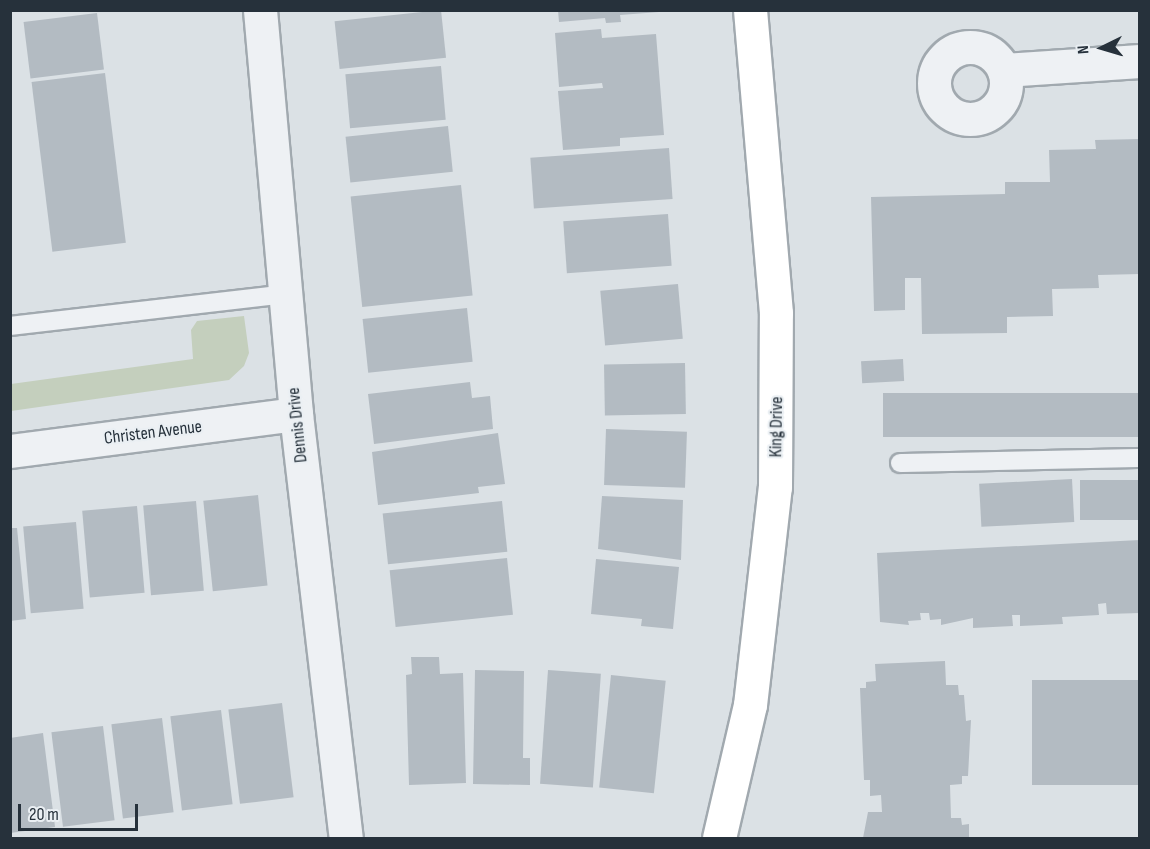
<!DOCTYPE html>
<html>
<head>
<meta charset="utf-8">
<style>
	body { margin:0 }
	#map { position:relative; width:1150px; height:849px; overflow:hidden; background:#dbe1e5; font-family:"Sofia Sans Condensed",sans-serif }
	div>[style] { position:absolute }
	.green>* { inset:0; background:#c4cfbd }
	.building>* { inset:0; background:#b3bbc2; transform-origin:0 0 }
	.roads { filter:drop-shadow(2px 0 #a1a9af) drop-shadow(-2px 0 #a1a9af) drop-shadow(0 2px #a1a9af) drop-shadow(0 -2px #a1a9af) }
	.lane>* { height:18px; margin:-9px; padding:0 9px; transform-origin:9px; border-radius:9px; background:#eef1f4 }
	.street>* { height:33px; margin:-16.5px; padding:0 16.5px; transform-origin:16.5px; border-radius:16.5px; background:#eef1f4 }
	.street>.ring { margin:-16.5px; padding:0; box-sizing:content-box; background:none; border:33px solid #eef1f4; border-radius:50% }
	.secondary>* { height:33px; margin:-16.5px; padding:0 16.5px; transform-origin:16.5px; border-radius:16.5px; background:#fff }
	span { translate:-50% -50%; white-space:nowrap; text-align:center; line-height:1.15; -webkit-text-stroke:4.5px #eaeff3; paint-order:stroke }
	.street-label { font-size:18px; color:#26313b }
	.frame { position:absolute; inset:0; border:12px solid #26313b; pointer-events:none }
	.north { position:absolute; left:1072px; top:18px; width:60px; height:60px; -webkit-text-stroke:4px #eaeff3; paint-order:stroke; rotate:265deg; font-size:16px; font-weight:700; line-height:24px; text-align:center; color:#26313b }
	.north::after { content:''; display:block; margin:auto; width:21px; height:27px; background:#26313b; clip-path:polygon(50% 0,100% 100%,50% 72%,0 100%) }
	.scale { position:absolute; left:18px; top:804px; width:120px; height:27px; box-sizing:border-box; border:3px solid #26313b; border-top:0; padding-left:8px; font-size:18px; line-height:21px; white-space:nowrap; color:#26313b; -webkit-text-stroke:4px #eaeff3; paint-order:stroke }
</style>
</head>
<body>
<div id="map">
	<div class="green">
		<div style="clip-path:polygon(244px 316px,249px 353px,244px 366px,229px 380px,11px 411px,11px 384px,193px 359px,191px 330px,197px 321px)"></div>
	</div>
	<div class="building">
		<div style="left:441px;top:10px;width:48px;height:107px;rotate:84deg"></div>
		<div style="clip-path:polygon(558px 10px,659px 10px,659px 12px,620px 15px,621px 22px,606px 23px,605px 18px,559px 22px)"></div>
		<div style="left:97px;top:13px;width:57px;height:74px;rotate:83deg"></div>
		<div style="clip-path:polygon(601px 29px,602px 38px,656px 34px,664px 135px,620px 138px,620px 146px,563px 150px,558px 91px,603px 88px,602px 83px,559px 87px,555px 33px)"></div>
		<div style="left:441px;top:66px;width:54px;height:96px;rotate:85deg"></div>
		<div style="left:105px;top:73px;width:171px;height:74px;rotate:83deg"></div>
		<div style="left:448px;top:126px;width:46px;height:103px;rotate:84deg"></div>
		<div style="clip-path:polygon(1140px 139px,1140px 274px,1098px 275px,1099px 288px,1052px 289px,1053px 316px,1007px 317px,1007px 333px,922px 334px,921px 278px,905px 278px,905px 310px,874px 311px,871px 197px,1005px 194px,1005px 182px,1050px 182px,1049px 150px,1096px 149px,1095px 140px)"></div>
		<div style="left:669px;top:148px;width:51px;height:139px;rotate:86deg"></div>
		<div style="left:461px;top:185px;width:111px;height:111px;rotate:84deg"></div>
		<div style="left:668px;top:214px;width:52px;height:105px;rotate:86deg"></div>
		<div style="left:678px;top:284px;width:55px;height:78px;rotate:85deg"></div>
		<div style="left:467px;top:308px;width:54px;height:105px;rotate:84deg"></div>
		<div style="left:903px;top:359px;width:22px;height:42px;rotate:87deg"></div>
		<div style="left:685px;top:363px;width:51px;height:81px;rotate:89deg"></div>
		<div style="clip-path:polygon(470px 382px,472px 398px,490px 396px,493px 429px,374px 444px,368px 394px)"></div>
		<div style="left:1140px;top:393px;width:44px;height:257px;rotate:90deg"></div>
		<div style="left:606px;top:429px;width:81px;height:56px;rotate:2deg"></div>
		<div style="clip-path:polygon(498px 433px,505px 484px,478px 487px,479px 493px,378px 505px,372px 452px)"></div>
		<div style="left:1072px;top:479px;width:43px;height:93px;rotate:87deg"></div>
		<div style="left:1140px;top:480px;width:40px;height:60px;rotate:90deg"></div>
		<div style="left:258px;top:495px;width:91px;height:55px;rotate:84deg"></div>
		<div style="clip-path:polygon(602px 496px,683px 500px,681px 560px,598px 549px)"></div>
		<div style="left:196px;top:501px;width:90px;height:53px;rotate:85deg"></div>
		<div style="left:502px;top:501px;width:51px;height:120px;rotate:84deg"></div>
		<div style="left:137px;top:506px;width:87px;height:55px;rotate:85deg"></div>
		<div style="left:76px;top:522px;width:87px;height:53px;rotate:85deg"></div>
		<div style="clip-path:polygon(10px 528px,17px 528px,26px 619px,10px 621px)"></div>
		<div style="clip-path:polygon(1140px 540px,1140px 613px,1107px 614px,1106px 603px,1098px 604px,1099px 615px,1062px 617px,1063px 624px,1020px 626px,1020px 615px,1012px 615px,1013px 626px,973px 628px,973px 618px,941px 625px,941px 619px,930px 620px,929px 613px,920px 613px,921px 620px,908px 621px,909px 625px,880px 622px,877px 553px)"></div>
		<div style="left:507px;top:558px;width:57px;height:118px;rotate:84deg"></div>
		<div style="clip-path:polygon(596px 559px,679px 567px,673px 629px,641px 626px,642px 619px,591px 614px)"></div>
		<div style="clip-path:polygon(411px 657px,439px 657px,440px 674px,463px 673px,466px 783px,409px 785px,406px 675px,412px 674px)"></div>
		<div style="clip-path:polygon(945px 661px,946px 685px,958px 685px,959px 695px,964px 695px,966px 721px,971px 720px,968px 776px,962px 776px,962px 784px,950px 785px,951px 818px,961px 818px,962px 825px,969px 824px,969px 838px,863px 838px,868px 812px,882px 812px,881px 795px,870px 796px,870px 780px,864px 780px,860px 688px,866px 688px,866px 682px,876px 681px,875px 664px)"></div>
		<div style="clip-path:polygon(475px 670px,524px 671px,523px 758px,530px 758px,530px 785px,473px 784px)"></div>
		<div style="left:548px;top:670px;width:53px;height:114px;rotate:4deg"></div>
		<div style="left:611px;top:675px;width:55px;height:113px;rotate:6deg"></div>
		<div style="left:1140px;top:680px;width:105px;height:108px;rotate:90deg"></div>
		<div style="left:282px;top:703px;width:95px;height:54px;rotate:83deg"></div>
		<div style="left:221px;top:710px;width:95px;height:51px;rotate:83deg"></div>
		<div style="left:162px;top:718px;width:95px;height:51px;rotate:83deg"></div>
		<div style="left:103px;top:726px;width:95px;height:52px;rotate:83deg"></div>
		<div style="clip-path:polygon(43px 733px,55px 827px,10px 833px,10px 738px)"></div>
	</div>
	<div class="roads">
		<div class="lane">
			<div style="left:10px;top:326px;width:277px;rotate:-6.6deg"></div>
			<div style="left:900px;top:463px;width:240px;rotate:-1.2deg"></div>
		</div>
		<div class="street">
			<div style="left:260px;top:10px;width:406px;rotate:84.9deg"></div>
			<div style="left:296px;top:414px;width:427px;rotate:83.3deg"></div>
			<div class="ring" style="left:934px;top:47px;width:39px;height:39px"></div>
			<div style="left:1004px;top:70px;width:136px;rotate:-3.8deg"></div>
			<div style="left:10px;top:451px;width:288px;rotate:-7.4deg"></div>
		</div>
		<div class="secondary">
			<div style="left:719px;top:838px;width:137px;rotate:-76.9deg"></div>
			<div style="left:750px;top:705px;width:219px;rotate:-83.5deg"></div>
			<div style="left:775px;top:487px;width:174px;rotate:-89.7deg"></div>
			<div style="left:776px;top:313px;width:304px;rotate:-94.9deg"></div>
		</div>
	</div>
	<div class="street-label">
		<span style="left:298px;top:425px;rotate:-96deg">Dennis Drive</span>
		<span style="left:777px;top:427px;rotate:-89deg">King Drive</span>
		<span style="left:153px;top:433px;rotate:-7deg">Christen Avenue</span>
	</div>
	<div class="frame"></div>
	<div class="north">N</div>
	<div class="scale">20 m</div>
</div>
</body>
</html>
